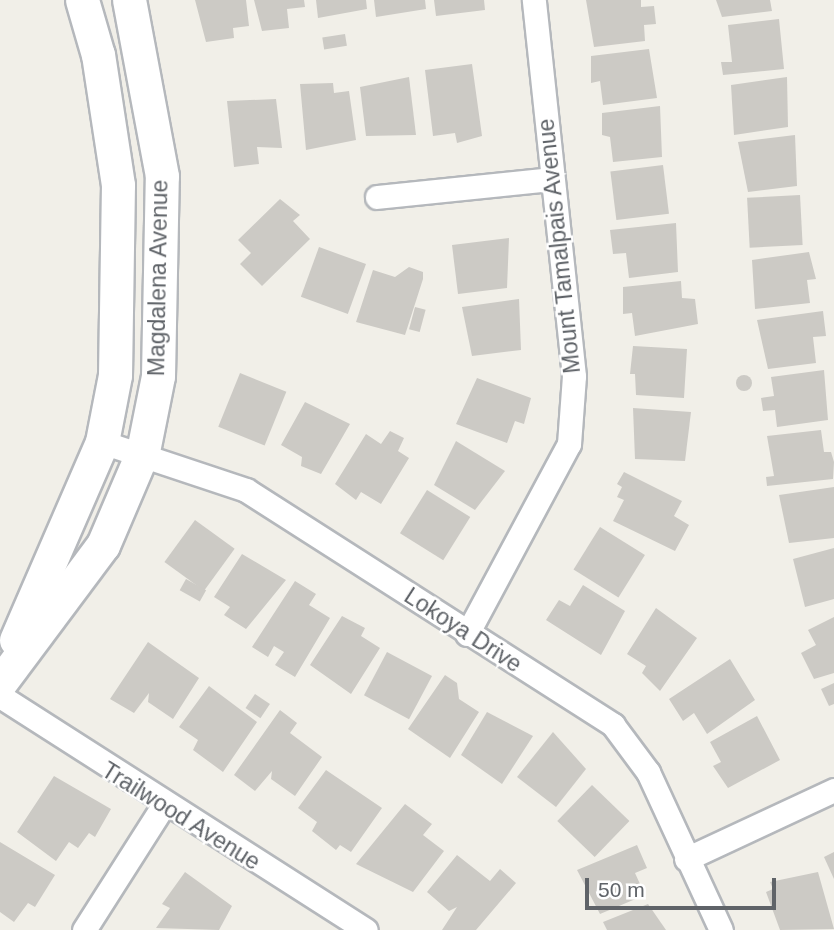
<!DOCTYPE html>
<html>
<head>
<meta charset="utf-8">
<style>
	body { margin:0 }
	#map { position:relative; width:834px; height:930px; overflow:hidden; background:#f1efe8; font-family:Helvetica,sans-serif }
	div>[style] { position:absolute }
	.building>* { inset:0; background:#cccac5; transform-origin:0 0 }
	.round { border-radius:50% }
	.roads { filter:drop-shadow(2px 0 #b5b8bc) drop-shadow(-2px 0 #b5b8bc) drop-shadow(0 2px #b5b8bc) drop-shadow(0 -2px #b5b8bc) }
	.street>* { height:23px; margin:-11.5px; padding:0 11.5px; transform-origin:11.5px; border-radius:11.5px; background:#fff }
	.secondary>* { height:33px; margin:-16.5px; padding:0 16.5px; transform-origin:16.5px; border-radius:16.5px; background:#fff }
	span { translate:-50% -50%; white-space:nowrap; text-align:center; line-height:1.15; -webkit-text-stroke:5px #fff; paint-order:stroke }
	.street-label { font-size:23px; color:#5f6368 }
	.scale { position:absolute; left:585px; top:878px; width:191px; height:32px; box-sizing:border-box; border:4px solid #5f6368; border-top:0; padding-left:9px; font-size:21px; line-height:24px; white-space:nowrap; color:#5f6368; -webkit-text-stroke:5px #fff; paint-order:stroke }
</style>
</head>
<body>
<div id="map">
	<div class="building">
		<div style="clip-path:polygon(195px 0,246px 0,249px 26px,233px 28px,234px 38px,206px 42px)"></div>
		<div style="clip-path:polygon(254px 0,304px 0,305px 7px,287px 9px,289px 28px,262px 31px)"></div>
		<div style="clip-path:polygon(316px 0,366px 0,367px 9px,318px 18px)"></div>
		<div style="clip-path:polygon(374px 0,425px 0,426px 9px,376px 17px)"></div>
		<div style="clip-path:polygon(434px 0,484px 0,485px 10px,436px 16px)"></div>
		<div style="clip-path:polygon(586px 0,641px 0,641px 7px,654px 6px,656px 24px,644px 25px,645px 41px,594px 47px)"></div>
		<div style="clip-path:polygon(716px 0,770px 0,772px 11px,722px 17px)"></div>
		<div style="clip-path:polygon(779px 19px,784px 69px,723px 75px,721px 62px,732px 62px,728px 25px)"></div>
		<div style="left:345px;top:34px;width:12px;height:23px;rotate:81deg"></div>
		<div style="clip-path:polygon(649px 49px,657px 98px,603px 105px,600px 81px,591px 83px,591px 56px)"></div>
		<div style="clip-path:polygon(472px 64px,482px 136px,457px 143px,455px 133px,433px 136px,425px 70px)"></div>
		<div style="clip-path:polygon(409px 77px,416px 135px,366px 136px,360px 87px)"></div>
		<div style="clip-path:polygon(787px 77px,788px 127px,734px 135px,731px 85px)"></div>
		<div style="clip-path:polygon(333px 83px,334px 93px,349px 91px,356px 140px,306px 150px,300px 84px)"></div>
		<div style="clip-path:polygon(276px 99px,282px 148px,257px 147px,259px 164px,234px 167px,227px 101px)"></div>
		<div style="clip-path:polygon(660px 106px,662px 157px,613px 162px,610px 137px,602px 135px,602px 113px)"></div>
		<div style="clip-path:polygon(795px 135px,797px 186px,748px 192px,738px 142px)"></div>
		<div style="left:663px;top:165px;width:49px;height:53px;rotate:83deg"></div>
		<div style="left:800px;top:195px;width:50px;height:53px;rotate:87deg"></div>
		<div style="clip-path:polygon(280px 199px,300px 215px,293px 221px,310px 239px,262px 286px,240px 264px,251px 253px,238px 240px)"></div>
		<div style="clip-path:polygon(676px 223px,678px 272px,629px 278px,626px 253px,613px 254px,610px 230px)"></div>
		<div style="clip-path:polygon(509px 238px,507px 288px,458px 294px,452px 245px)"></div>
		<div style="left:319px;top:247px;width:50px;height:53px;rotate:20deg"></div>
		<div style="clip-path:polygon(809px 252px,816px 279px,807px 280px,810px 303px,755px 309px,752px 260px)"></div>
		<div style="clip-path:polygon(409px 267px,423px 272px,423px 279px,405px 335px,356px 322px,373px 270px,395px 277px)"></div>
		<div style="clip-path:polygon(681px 281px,682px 298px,695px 299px,698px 324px,635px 336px,632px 313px,623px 314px,623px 287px)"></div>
		<div style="clip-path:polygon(519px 299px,521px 350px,472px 356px,462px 307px)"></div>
		<div style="left:415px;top:307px;width:11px;height:23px;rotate:15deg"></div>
		<div style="clip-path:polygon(823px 311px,826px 336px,813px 337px,816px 363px,768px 369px,757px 320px)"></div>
		<div style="clip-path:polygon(633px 346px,687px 349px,684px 398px,636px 395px,635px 374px,630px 374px)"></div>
		<div style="clip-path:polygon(824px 370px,828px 420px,777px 427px,775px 410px,763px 411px,761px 398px,774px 396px,771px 377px)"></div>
		<div style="left:240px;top:373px;width:50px;height:58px;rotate:22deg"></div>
		<div class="round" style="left:736px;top:375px;width:16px;height:16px"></div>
		<div style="clip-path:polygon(477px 378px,531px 398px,524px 424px,515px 421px,507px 443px,456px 424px)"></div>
		<div style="clip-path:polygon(305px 402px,350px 424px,321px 474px,301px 466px,302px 457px,281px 445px)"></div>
		<div style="clip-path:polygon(633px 408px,691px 412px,685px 461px,635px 459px)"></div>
		<div style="clip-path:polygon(821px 430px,824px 452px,831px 452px,834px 462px,833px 479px,767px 486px,766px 477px,774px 476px,767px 436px)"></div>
		<div style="clip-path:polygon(390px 431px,404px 438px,398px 451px,409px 458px,381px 504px,361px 492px,356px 500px,335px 484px,366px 434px,381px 444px)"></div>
		<div style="clip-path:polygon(456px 441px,505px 471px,475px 510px,434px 485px)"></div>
		<div style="clip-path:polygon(624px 472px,682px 501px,674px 516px,689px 525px,675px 551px,613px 521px,624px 500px,617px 497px,622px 487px,617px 484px)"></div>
		<div style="clip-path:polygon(834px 487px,834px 538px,789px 543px,779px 495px)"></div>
		<div style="left:427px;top:490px;width:51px;height:51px;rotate:32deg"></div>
		<div style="left:195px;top:520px;width:49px;height:52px;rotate:36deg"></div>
		<div style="left:600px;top:527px;width:53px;height:50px;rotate:32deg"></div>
		<div style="clip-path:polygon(834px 548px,834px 599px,805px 607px,793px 559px)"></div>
		<div style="clip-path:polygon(242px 554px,286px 580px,246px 629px,224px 615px,230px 607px,214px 597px)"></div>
		<div style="left:186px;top:579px;width:23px;height:13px;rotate:29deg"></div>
		<div style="clip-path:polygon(295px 581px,316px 594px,309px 605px,330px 618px,295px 677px,275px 665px,284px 652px,274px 646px,268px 657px,252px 647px)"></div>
		<div style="clip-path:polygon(583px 585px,625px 611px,601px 655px,546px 620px,559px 600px,570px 606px)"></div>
		<div style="clip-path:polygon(656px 608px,697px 638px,660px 691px,642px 673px,646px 666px,627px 654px)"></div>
		<div style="clip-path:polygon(342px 616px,365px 628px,361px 636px,380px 648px,351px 694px,310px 665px)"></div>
		<div style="clip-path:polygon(834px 617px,834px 673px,814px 679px,801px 653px,816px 645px,808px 630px)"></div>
		<div style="clip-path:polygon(148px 642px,199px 678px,173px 719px,148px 702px,149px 693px,134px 713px,110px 699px)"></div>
		<div style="left:387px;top:652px;width:51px;height:49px;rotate:28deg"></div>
		<div style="clip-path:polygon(730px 659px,755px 700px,707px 734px,694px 713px,683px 721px,669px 699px)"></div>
		<div style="clip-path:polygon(445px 675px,457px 683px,459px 699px,479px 712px,450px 758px,408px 729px)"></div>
		<div style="clip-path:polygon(834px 683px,834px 704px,829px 706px,821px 689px)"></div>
		<div style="clip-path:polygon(209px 686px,257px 722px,223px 772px,193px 750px,198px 740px,179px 727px)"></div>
		<div style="left:255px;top:694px;width:18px;height:17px;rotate:34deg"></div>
		<div style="clip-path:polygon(280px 710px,297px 723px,290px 733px,322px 757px,295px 796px,271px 779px,272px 771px,255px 791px,234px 775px)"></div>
		<div style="clip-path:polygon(487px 712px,533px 736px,502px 784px,461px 755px)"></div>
		<div style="clip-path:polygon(757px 716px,780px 760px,728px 788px,713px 766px,721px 762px,710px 742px)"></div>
		<div style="clip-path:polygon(553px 732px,586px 769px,556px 807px,517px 777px)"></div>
		<div style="clip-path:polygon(326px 770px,382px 808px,351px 852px,340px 845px,336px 850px,312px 831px,317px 822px,298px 808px)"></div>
		<div style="clip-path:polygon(54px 776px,111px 809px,95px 837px,89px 833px,78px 848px,69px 842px,56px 861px,17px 832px)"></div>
		<div style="left:592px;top:785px;width:52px;height:50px;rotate:44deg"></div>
		<div style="clip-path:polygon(405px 804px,432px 824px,423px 835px,444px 851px,413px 892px,356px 864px)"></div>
		<div style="clip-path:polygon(0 842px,55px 875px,35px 907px,28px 903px,14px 922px,0 912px)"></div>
		<div style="clip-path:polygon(637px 845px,647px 868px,635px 873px,645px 895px,600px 914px,577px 870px)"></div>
		<div style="clip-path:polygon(834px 852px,834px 879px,824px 857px)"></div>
		<div style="clip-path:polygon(457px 855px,490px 881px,500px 869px,516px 883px,476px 930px,442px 930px,457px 907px,449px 911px,427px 892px)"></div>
		<div style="clip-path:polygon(185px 872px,232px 906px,219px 930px,156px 928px,170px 908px,162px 904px)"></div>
		<div style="clip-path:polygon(818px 872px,834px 929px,780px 930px,766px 892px,773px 889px,770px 882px)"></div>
		<div style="clip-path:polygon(648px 904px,666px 930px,607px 930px,603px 922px)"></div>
	</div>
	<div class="roads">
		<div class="street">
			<div style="left:377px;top:197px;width:175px;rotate:-5.9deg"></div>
			<div style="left:102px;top:442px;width:152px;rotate:18.4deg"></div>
			<div style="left:246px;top:490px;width:436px;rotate:32.6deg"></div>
			<div style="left:613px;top:725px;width:59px;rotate:53.3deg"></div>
			<div style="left:648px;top:772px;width:174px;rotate:65.2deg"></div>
			<div style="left:467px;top:634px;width:216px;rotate:-61.8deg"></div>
			<div style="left:569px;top:444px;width:68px;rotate:-85.8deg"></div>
			<div style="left:574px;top:376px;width:378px;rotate:-96.1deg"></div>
			<div style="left:0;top:696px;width:434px;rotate:32.6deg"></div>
			<div style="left:686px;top:859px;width:163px;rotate:-25deg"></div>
			<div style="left:84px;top:930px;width:147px;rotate:-57.5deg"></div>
		</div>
		<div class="secondary">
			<div style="left:16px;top:640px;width:216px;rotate:-66.5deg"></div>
			<div style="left:102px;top:442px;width:68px;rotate:-79deg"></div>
			<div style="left:115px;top:375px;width:190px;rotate:-89.1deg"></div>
			<div style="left:118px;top:185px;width:132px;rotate:-98.7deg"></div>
			<div style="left:98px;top:55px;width:57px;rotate:-106.2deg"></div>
			<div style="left:0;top:683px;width:172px;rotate:-53.3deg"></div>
			<div style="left:103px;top:545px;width:102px;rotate:-66.9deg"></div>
			<div style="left:143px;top:451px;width:76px;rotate:-78.7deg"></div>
			<div style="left:158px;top:376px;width:200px;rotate:-88.9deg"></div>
			<div style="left:162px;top:176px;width:179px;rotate:-100.6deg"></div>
		</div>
	</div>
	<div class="street-label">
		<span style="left:559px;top:246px;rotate:-96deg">Mount Tamalpais Avenue</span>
		<span style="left:158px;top:278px;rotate:-89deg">Magdalena Avenue</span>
		<span style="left:463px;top:630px;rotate:33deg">Lokoya Drive</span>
		<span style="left:181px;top:816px;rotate:32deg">Trailwood Avenue</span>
	</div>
	<div class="scale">50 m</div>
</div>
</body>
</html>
